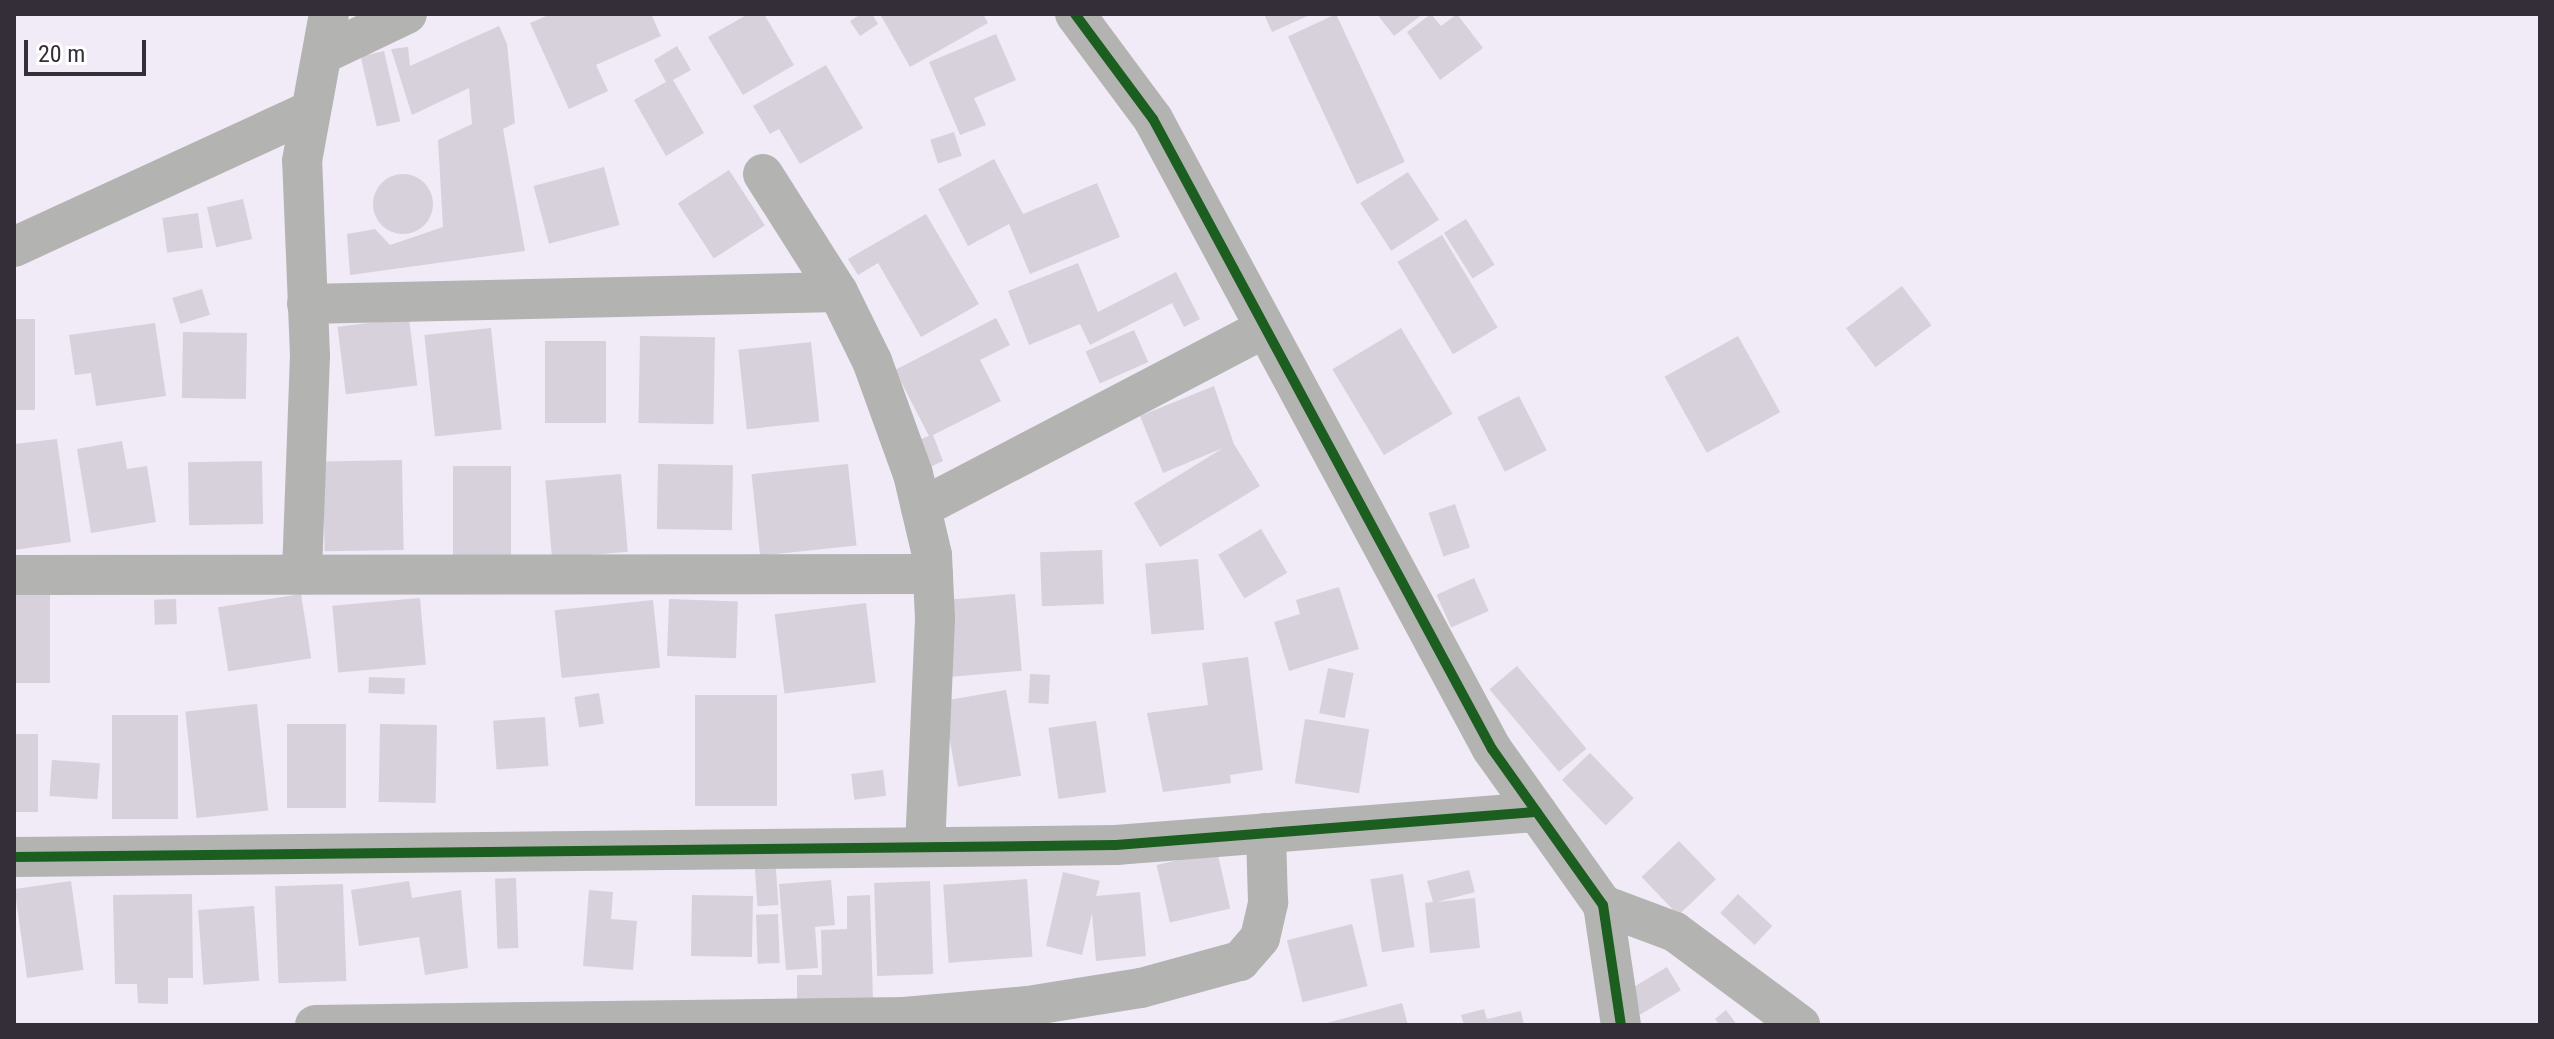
<!DOCTYPE html>
<html>
<head>
<meta charset="utf-8">
<style>
	body { margin:0 }
	#map { position:relative; width:2554px; height:1039px; overflow:hidden; background:#f1ebf7; font-family:"Roboto Condensed",sans-serif }
	div>[style] { position:absolute }
	.building>* { inset:0; background:#d7d1dc; transform-origin:0 0 }
	.round { border-radius:50% }
	.minor>* { height:40px; margin:-20px; padding:0 20px; transform-origin:20px; border-radius:20px; background:#b3b4b1 }
	.cycleway>* { height:10px; margin:-5px; padding:0 5px; transform-origin:5px; border-radius:5px; background:#1b5e20 }
	span { translate:-50% -50%; white-space:nowrap; text-align:center; line-height:1.15; -webkit-text-stroke:6px #fff; paint-order:stroke }
	.frame { position:absolute; inset:0; border:16px solid #332e38; pointer-events:none }
	.scale { position:absolute; left:24px; top:40px; width:122px; height:36px; box-sizing:border-box; border:4px solid #332e38; border-top:0; padding-left:10px; font-size:24px; line-height:28px; white-space:nowrap; color:#332e38; -webkit-text-stroke:6px #fff; paint-order:stroke }
</style>
</head>
<body>
<div id="map">
	<div class="building">
		<div style="clip-path:polygon(551px 14px,651px 14px,661px 36px,596px 65px,608px 91px,569px 109px,530px 23px)"></div>
		<div style="clip-path:polygon(748px 14px,764px 14px,794px 65px,743px 95px,708px 37px)"></div>
		<div style="clip-path:polygon(861px 14px,872px 14px,878px 24px,860px 36px,850px 21px)"></div>
		<div style="clip-path:polygon(880px 14px,983px 14px,988px 23px,910px 67px)"></div>
		<div style="clip-path:polygon(1264px 14px,1312px 14px,1272px 32px)"></div>
		<div style="left:1336px;top:14px;width:163px;height:53px;rotate:65deg"></div>
		<div style="clip-path:polygon(1377px 14px,1423px 14px,1394px 36px)"></div>
		<div style="clip-path:polygon(1431px 14px,1441px 26px,1457px 14px,1483px 48px,1440px 80px,1407px 32px)"></div>
		<div style="clip-path:polygon(499px 26px,507px 44px,515px 123px,503px 129px,525px 251px,350px 275px,347px 234px,375px 229px,390px 245px,443px 227px,438px 140px,472px 124px,469px 88px,412px 115px,391px 49px,408px 47px,410px 66px)"></div>
		<div style="clip-path:polygon(996px 34px,1016px 80px,974px 98px,986px 125px,960px 135px,929px 62px)"></div>
		<div style="clip-path:polygon(677px 46px,691px 70px,673px 80px,704px 133px,666px 156px,634px 100px,666px 82px,654px 60px)"></div>
		<div style="left:384px;top:51px;width:72px;height:24px;rotate:77deg"></div>
		<div style="clip-path:polygon(826px 65px,863px 128px,800px 164px,779px 129px,770px 134px,753px 106px)"></div>
		<div style="left:954px;top:132px;width:25px;height:25px;rotate:72deg"></div>
		<div style="clip-path:polygon(994px 159px,1023px 214px,1097px 183px,1120px 237px,1030px 274px,1009px 224px,968px 246px,938px 189px)"></div>
		<div style="left:604px;top:167px;width:60px;height:73px;rotate:75deg"></div>
		<div style="left:729px;top:170px;width:66px;height:61px;rotate:57deg"></div>
		<div style="left:1408px;top:172px;width:57px;height:57px;rotate:57deg"></div>
		<div class="round" style="left:373px;top:174px;width:60px;height:60px"></div>
		<div style="left:243px;top:199px;width:41px;height:37px;rotate:77deg"></div>
		<div style="left:198px;top:213px;width:35px;height:36px;rotate:82deg"></div>
		<div style="clip-path:polygon(926px 214px,979px 304px,921px 337px,878px 263px,858px 275px,848px 259px)"></div>
		<div style="left:1466px;top:219px;width:54px;height:26px;rotate:58deg"></div>
		<div style="left:1442px;top:235px;width:108px;height:52px;rotate:59deg"></div>
		<div style="clip-path:polygon(1078px 263px,1098px 312px,1176px 272px,1200px 319px,1184px 327px,1172px 303px,1090px 345px,1080px 324px,1029px 345px,1008px 291px)"></div>
		<div style="left:1902px;top:286px;width:49px;height:70px;rotate:53deg"></div>
		<div style="left:202px;top:289px;width:27px;height:31px;rotate:73deg"></div>
		<div style="left:409px;top:318px;width:68px;height:72px;rotate:83deg"></div>
		<div style="clip-path:polygon(996px 318px,1010px 345px,980px 360px,1001px 401px,933px 435px,943px 461px,928px 468px,916px 441px,929px 436px,895px 370px)"></div>
		<div style="left:14px;top:319px;width:21px;height:91px"></div>
		<div style="clip-path:polygon(155px 323px,166px 396px,96px 406px,91px 373px,75px 375px,69px 335px)"></div>
		<div style="left:491px;top:328px;width:102px;height:67px;rotate:84deg"></div>
		<div style="left:1401px;top:328px;width:100px;height:80px;rotate:59deg"></div>
		<div style="left:1134px;top:330px;width:35px;height:53px;rotate:66deg"></div>
		<div style="left:183px;top:332px;width:64px;height:66px;rotate:1deg"></div>
		<div style="left:640px;top:336px;width:75px;height:87px;rotate:1deg"></div>
		<div style="left:1738px;top:336px;width:87px;height:84px;rotate:61deg"></div>
		<div style="left:545px;top:341px;width:61px;height:82px"></div>
		<div style="left:811px;top:342px;width:80px;height:73px;rotate:84deg"></div>
		<div style="clip-path:polygon(1214px 386px,1234px 444px,1260px 486px,1160px 547px,1134px 503px,1223px 448px,1163px 473px,1140px 416px)"></div>
		<div style="left:1519px;top:396px;width:61px;height:47px;rotate:63deg"></div>
		<div style="clip-path:polygon(57px 439px,71px 542px,14px 550px,14px 444px)"></div>
		<div style="clip-path:polygon(122px 441px,127px 469px,147px 466px,156px 522px,91px 533px,77px 449px)"></div>
		<div style="left:402px;top:460px;width:90px;height:79px;rotate:89deg"></div>
		<div style="left:262px;top:461px;width:63px;height:74px;rotate:89deg"></div>
		<div style="left:658px;top:464px;width:75px;height:65px;rotate:1deg"></div>
		<div style="left:848px;top:464px;width:82px;height:97px;rotate:84deg"></div>
		<div style="left:453px;top:466px;width:58px;height:90px"></div>
		<div style="left:621px;top:474px;width:78px;height:76px;rotate:85deg"></div>
		<div style="left:1455px;top:504px;width:46px;height:28px;rotate:71deg"></div>
		<div style="left:1261px;top:529px;width:51px;height:50px;rotate:59deg"></div>
		<div style="left:1102px;top:550px;width:54px;height:62px;rotate:88deg"></div>
		<div style="left:1198px;top:559px;width:71px;height:53px;rotate:85deg"></div>
		<div style="left:1474px;top:578px;width:36px;height:41px;rotate:66deg"></div>
		<div style="clip-path:polygon(1339px 587px,1359px 649px,1289px 671px,1274px 622px,1300px 614px,1296px 600px)"></div>
		<div style="left:14px;top:591px;width:36px;height:92px"></div>
		<div style="left:301px;top:594px;width:65px;height:84px;rotate:81deg"></div>
		<div style="left:1015px;top:594px;width:77px;height:70px;rotate:85deg"></div>
		<div style="left:420px;top:598px;width:67px;height:88px;rotate:85deg"></div>
		<div style="left:176px;top:599px;width:25px;height:22px;rotate:88deg"></div>
		<div style="left:669px;top:599px;width:69px;height:57px;rotate:2deg"></div>
		<div style="left:653px;top:600px;width:68px;height:99px;rotate:84deg"></div>
		<div style="left:866px;top:603px;width:80px;height:92px;rotate:83deg"></div>
		<div style="clip-path:polygon(1248px 657px,1263px 770px,1230px 775px,1231px 783px,1163px 792px,1147px 713px,1208px 705px,1202px 663px)"></div>
		<div style="left:1517px;top:666px;width:108px;height:36px;rotate:50deg"></div>
		<div style="left:1328px;top:668px;width:26px;height:46px;rotate:11deg"></div>
		<div style="left:1030px;top:674px;width:20px;height:29px;rotate:3deg"></div>
		<div style="left:369px;top:677px;width:36px;height:16px;rotate:2deg"></div>
		<div style="left:1006px;top:690px;width:87px;height:64px;rotate:80deg"></div>
		<div style="left:599px;top:693px;width:31px;height:25px;rotate:81deg"></div>
		<div style="left:777px;top:695px;width:111px;height:82px;rotate:90deg"></div>
		<div style="left:257px;top:704px;width:107px;height:72px;rotate:84deg"></div>
		<div style="left:112px;top:715px;width:66px;height:104px"></div>
		<div style="left:545px;top:717px;width:49px;height:52px;rotate:86deg"></div>
		<div style="left:1305px;top:719px;width:65px;height:65px;rotate:9deg"></div>
		<div style="left:1096px;top:721px;width:72px;height:48px;rotate:82deg"></div>
		<div style="left:287px;top:724px;width:59px;height:84px"></div>
		<div style="left:380px;top:724px;width:57px;height:78px;rotate:1deg"></div>
		<div style="left:38px;top:734px;width:78px;height:24px;rotate:90deg"></div>
		<div style="left:1590px;top:753px;width:63px;height:39px;rotate:46deg"></div>
		<div style="left:52px;top:760px;width:48px;height:36px;rotate:4deg"></div>
		<div style="left:883px;top:770px;width:26px;height:32px;rotate:83deg"></div>
		<div style="left:1679px;top:841px;width:53px;height:52px;rotate:46deg"></div>
		<div style="left:1217px;top:851px;width:59px;height:62px;rotate:77deg"></div>
		<div style="left:775px;top:856px;width:49px;height:21px;rotate:86deg"></div>
		<div style="clip-path:polygon(1469px 870px,1475px 892px,1437px 902px,1475px 898px,1480px 948px,1430px 953px,1425px 903px,1433px 902px,1427px 881px)"></div>
		<div style="clip-path:polygon(1063px 872px,1100px 881px,1096px 896px,1140px 892px,1146px 956px,1096px 961px,1092px 913px,1082px 955px,1046px 946px)"></div>
		<div style="left:1403px;top:874px;width:74px;height:33px;rotate:81deg"></div>
		<div style="left:516px;top:878px;width:70px;height:21px;rotate:88deg"></div>
		<div style="left:1027px;top:879px;width:78px;height:84px;rotate:86deg"></div>
		<div style="clip-path:polygon(831px 880px,835px 925px,815px 927px,818px 968px,786px 970px,779px 884px)"></div>
		<div style="left:71px;top:881px;width:90px;height:57px;rotate:82deg"></div>
		<div style="clip-path:polygon(409px 881px,412px 898px,461px 890px,468px 968px,425px 975px,419px 937px,359px 946px,351px 890px)"></div>
		<div style="left:930px;top:881px;width:93px;height:56px;rotate:88deg"></div>
		<div style="left:343px;top:884px;width:97px;height:68px;rotate:88deg"></div>
		<div style="clip-path:polygon(589px 890px,613px 892px,611px 919px,637px 921px,633px 970px,583px 966px)"></div>
		<div style="clip-path:polygon(192px 894px,193px 978px,168px 978px,168px 1004px,138px 1003px,137px 984px,115px 984px,113px 895px)"></div>
		<div style="left:1738px;top:894px;width:47px;height:26px;rotate:43deg"></div>
		<div style="left:692px;top:895px;width:61px;height:61px;rotate:1deg"></div>
		<div style="clip-path:polygon(870px 895px,873px 1001px,797px 1003px,797px 975px,822px 975px,821px 930px,847px 929px,847px 896px)"></div>
		<div style="left:254px;top:906px;width:75px;height:56px;rotate:86deg"></div>
		<div style="left:778px;top:914px;width:49px;height:22px;rotate:88deg"></div>
		<div style="left:1352px;top:924px;width:64px;height:67px;rotate:76deg"></div>
		<div style="left:1667px;top:967px;width:27px;height:48px;rotate:59deg"></div>
		<div style="clip-path:polygon(1402px 1003px,1408px 1025px,1324px 1025px,1323px 1024px)"></div>
		<div style="clip-path:polygon(1484px 1009px,1487px 1019px,1521px 1011px,1524px 1025px,1464px 1025px,1461px 1015px)"></div>
		<div style="clip-path:polygon(1726px 1010px,1737px 1025px,1720px 1025px,1715px 1019px)"></div>
	</div>
	<div class="minor">
		<div style="left:1075px;top:14px;width:131px;rotate:53.4deg"></div>
		<div style="left:1153px;top:119px;width:715px;rotate:61.72deg"></div>
		<div style="left:1492px;top:749px;width:191px;rotate:54.6deg"></div>
		<div style="left:1603px;top:905px;width:121px;rotate:81.5deg"></div>
		<div style="left:323px;top:54px;width:93px;rotate:-25.5deg"></div>
		<div style="left:763px;top:174px;width:140px;rotate:57.6deg"></div>
		<div style="left:838px;top:292px;width:77px;rotate:63.8deg"></div>
		<div style="left:872px;top:361px;width:120px;rotate:70.1deg"></div>
		<div style="left:913px;top:474px;width:83px;rotate:76.8deg"></div>
		<div style="left:932px;top:555px;width:64px;rotate:87.3deg"></div>
		<div style="left:935px;top:619px;width:228px;rotate:92.5deg"></div>
		<div style="left:14px;top:247px;width:326px;rotate:-24.7deg"></div>
		<div style="left:307px;top:304px;width:531px;rotate:-1.29deg"></div>
		<div style="left:921px;top:508px;width:388px;rotate:-27.6deg"></div>
		<div style="left:302px;top:573px;width:217px;rotate:-87.9deg"></div>
		<div style="left:310px;top:356px;width:195px;rotate:-92.3deg"></div>
		<div style="left:302px;top:161px;width:149px;rotate:-79.6deg"></div>
		<div style="left:14px;top:575px;width:919px;rotate:-0.06deg"></div>
		<div style="left:14px;top:857px;width:1102px;rotate:-0.62deg"></div>
		<div style="left:1116px;top:845px;width:422px;rotate:-4.5deg"></div>
		<div style="left:1603px;top:905px;width:77px;rotate:20.6deg"></div>
		<div style="left:1675px;top:932px;width:156px;rotate:36.6deg"></div>
		<div style="left:315px;top:1025px;width:589px;rotate:-0.78deg"></div>
		<div style="left:904px;top:1017px;width:124px;rotate:-5.1deg"></div>
		<div style="left:1028px;top:1006px;width:114px;rotate:-9.1deg"></div>
		<div style="left:1141px;top:988px;width:103px;rotate:-15.3deg"></div>
		<div style="left:1240px;top:961px;width:30px;rotate:-49deg"></div>
		<div style="left:1260px;top:938px;width:37px;rotate:-77deg"></div>
		<div style="left:1268px;top:902px;width:69px;rotate:-91.7deg"></div>
	</div>
	<div class="cycleway">
		<div style="left:1075px;top:14px;width:131px;rotate:53.4deg"></div>
		<div style="left:1153px;top:119px;width:715px;rotate:61.72deg"></div>
		<div style="left:1492px;top:749px;width:191px;rotate:54.6deg"></div>
		<div style="left:1603px;top:905px;width:121px;rotate:81.5deg"></div>
		<div style="left:14px;top:857px;width:1102px;rotate:-0.62deg"></div>
		<div style="left:1116px;top:845px;width:422px;rotate:-4.5deg"></div>
	</div>
	<div class="frame"></div>
	<div class="scale">20 m</div>
</div>
</body>
</html>
